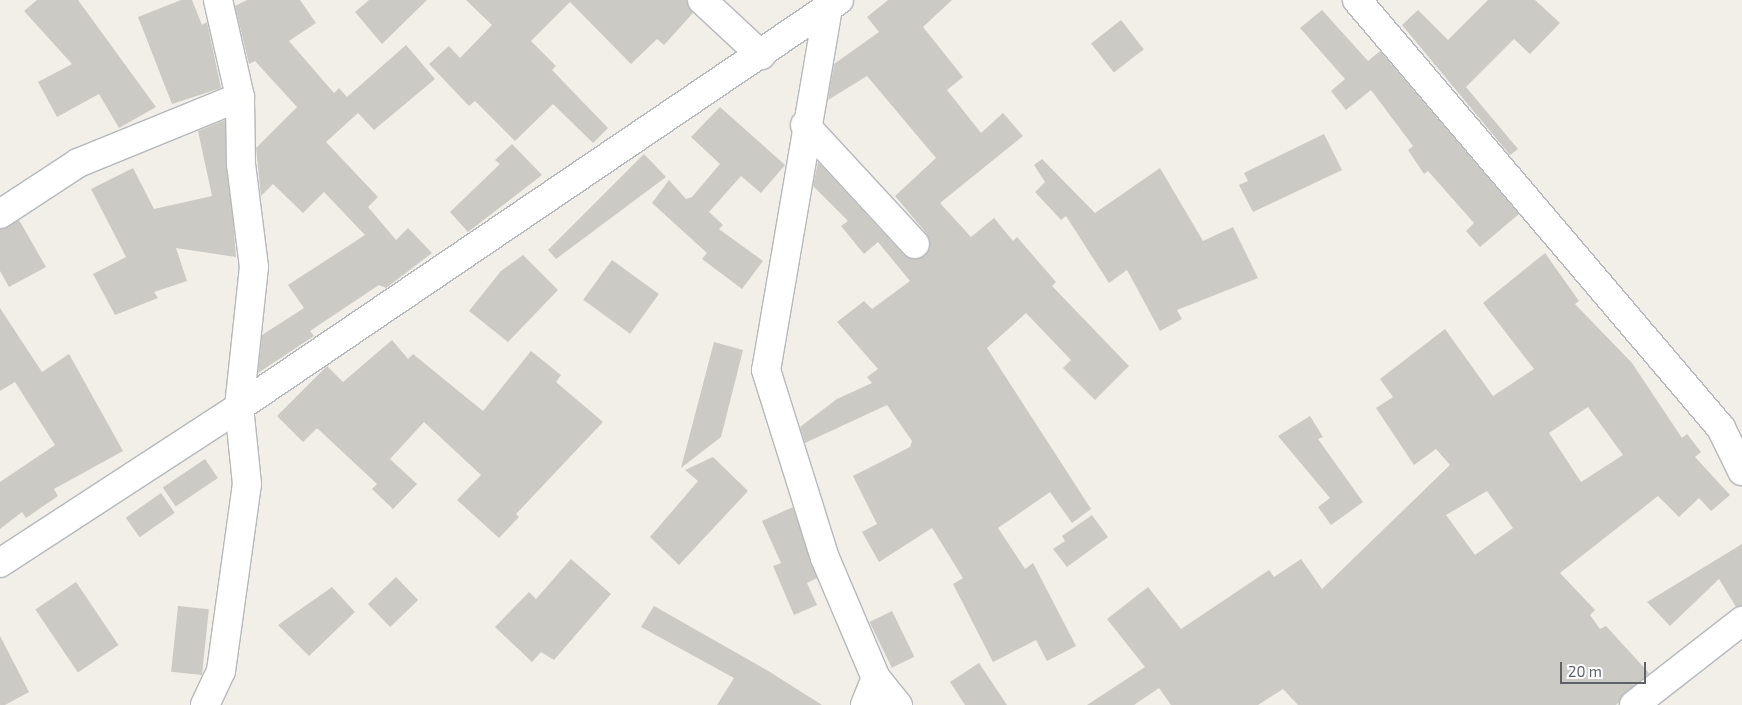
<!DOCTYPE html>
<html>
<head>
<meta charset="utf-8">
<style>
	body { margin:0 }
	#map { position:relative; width:1742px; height:705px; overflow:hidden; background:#f1efe8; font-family:"Exo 2",sans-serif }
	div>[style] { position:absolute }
	.building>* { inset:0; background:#cccac5; transform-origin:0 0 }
	.roads { filter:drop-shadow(1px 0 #b5b8bc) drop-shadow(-1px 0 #b5b8bc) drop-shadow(0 1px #b5b8bc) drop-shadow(0 -1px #b5b8bc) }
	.minor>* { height:28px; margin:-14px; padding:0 14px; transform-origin:14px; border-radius:14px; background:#fff }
	.secondary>* { height:28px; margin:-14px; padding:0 14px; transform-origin:14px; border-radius:14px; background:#fff }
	span { translate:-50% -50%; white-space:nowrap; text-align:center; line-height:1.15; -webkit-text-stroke:4px #fff; paint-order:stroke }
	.scale { position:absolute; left:1560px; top:662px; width:86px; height:22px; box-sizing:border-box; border:2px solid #5f6368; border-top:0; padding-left:6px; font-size:15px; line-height:18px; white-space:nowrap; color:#5f6368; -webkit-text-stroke:4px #fff; paint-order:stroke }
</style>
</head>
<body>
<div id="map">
	<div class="building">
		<div style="clip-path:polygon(37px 0,78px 0,156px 107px,119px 128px,99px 94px,57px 117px,38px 82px,72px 64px,24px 11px)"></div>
		<div style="clip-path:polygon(181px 0,192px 0,202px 25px,207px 22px,221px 88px,172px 104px,138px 17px)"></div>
		<div style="clip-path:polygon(247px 0,300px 0,316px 23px,289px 41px,334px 93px,339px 88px,347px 97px,406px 45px,435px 79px,374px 130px,358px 113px,326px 142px,378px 197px,368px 207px,396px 240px,408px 228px,432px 253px,386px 288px,379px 285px,310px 331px,314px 336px,258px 373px,262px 335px,304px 308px,288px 285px,365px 235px,324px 192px,303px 213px,273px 184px,261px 196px,256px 148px,297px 107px,255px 61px,249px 64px,235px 6px)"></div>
		<div style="clip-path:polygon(369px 0,427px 0,382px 44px,355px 12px)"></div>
		<div style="clip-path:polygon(466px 0,687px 0,693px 13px,664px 45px,657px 39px,631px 64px,570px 2px,531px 41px,556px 66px,552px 70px,608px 128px,593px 143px,553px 104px,515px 141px,475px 101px,469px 106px,429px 64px,449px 46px,460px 58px,492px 25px)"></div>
		<div style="clip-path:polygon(888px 0,952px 0,923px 27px,963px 77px,947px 90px,981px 133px,1003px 113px,1023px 136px,940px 203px,971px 237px,994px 218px,1013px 241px,1017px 237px,1056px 282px,1052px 286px,1129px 366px,1095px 400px,1063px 368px,1071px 360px,1026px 313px,987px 348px,1091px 509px,1072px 523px,1050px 492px,998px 528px,1025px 569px,1033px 563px,1076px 646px,1047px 661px,1036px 640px,993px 662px,953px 584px,963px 578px,932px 528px,879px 562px,862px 532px,877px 524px,853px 476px,910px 447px,912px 441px,887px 405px,805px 443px,800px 427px,837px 399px,872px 383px,867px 377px,878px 369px,837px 322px,864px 301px,872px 309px,910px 281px,878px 242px,864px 254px,841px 226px,848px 221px,813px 186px,818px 162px,904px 255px,919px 259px,930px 248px,927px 234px,895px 196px,936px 158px,867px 76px,828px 100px,834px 64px,879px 32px,867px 17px)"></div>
		<div style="clip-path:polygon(1488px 0,1535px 0,1560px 23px,1530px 54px,1514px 39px,1466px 87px,1518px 149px,1510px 155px,1402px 25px,1418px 10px,1448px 40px)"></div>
		<div style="clip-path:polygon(1322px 10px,1368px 61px,1380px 51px,1519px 214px,1480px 247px,1466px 231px,1474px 223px,1428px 171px,1424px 174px,1408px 150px,1413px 146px,1371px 90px,1346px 110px,1331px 91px,1345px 79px,1300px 28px)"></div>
		<div style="left:1121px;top:20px;width:37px;height:38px;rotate:52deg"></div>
		<div style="clip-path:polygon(720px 107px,785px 165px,761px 193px,741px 176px,709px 212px,723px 225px,719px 229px,763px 261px,742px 289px,702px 259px,707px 253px,652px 203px,669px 180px,686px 199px,692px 197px,720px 164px,691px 137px)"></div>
		<div style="clip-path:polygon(225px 120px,236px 257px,176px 248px,187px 281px,154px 292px,158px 298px,115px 315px,93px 274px,126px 257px,91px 189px,133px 168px,154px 209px,212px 196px,198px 131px)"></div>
		<div style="clip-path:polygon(1324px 134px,1342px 170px,1253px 212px,1239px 185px,1248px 181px,1244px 173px)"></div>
		<div style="clip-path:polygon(512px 144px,542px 175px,468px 232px,450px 212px,500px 164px,495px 160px)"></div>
		<div style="clip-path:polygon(644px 154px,666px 177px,556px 259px,548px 250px)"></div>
		<div style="clip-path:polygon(1042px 159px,1095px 213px,1160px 168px,1203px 241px,1233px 227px,1258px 278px,1177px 310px,1182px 319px,1160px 331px,1127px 270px,1109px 283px,1066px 216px,1061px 220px,1035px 192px,1045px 182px,1034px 165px)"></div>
		<div style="clip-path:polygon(19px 220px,46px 267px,9px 287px,0 271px,0 229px)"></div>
		<div style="clip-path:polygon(evenodd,1545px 253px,1579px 301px,1575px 304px,1632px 363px,1682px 438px,1687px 434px,1701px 452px,1695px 457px,1730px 495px,1711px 511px,1699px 498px,1679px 517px,1658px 496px,1560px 573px,1595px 610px,1590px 615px,1600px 629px,1606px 626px,1649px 673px,1616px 705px,1298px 705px,1283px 689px,1258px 705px,1171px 705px,1159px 688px,1134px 705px,1087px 705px,1145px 667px,1107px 619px,1148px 587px,1181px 629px,1269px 570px,1274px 577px,1301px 559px,1322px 589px,1450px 465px,1436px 449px,1414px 465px,1376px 408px,1393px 397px,1380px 379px,1445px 329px,1493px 396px,1534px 369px,1483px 303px,1545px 253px,1588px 407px,1623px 455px,1581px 482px,1549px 433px,1588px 407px,1545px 253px,1487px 491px,1513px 528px,1475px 555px,1446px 515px,1487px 491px)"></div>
		<div style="clip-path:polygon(523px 255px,558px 290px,508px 342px,469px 311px,501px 271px)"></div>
		<div style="left:612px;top:260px;width:58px;height:49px;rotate:36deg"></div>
		<div style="clip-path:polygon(0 308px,42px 372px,69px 354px,123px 451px,54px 489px,58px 496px,26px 518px,22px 512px,0 529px,0 482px,55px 445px,15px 382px,0 391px)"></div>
		<div style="clip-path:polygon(392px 340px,408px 359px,413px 354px,483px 411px,531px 351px,561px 375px,556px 382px,603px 422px,516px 514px,519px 517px,499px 538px,457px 500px,481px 475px,424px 422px,390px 459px,417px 484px,393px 509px,372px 489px,377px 484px,317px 428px,303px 442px,277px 416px,327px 366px,343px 382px)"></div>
		<div style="clip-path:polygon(714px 342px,743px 350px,721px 437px,681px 468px)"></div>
		<div style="clip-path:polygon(1310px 416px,1323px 437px,1318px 439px,1363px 502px,1331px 525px,1318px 507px,1330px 498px,1278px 436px)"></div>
		<div style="clip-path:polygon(713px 457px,748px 491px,679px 565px,650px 537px,698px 481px,685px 470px)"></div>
		<div style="left:205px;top:459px;width:23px;height:51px;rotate:56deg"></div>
		<div style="left:161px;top:493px;width:24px;height:43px;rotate:55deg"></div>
		<div style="clip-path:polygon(793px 507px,817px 578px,807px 583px,817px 605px,794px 615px,773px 566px,781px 563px,762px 521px)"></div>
		<div style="clip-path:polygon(1092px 515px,1108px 537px,1067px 567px,1053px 549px,1065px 541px,1062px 536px)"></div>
		<div style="clip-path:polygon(1742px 544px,1742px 606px,1736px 607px,1719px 579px,1670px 626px,1647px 602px)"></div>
		<div style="clip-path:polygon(571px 559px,611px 594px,554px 660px,541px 652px,532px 662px,495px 627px,529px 592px,536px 599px)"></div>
		<div style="left:396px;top:577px;width:32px;height:39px;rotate:46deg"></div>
		<div style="left:76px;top:582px;width:76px;height:49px;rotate:56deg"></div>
		<div style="clip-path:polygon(332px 587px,355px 612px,309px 656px,278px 625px)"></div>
		<div style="left:178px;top:606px;width:31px;height:66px;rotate:6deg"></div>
		<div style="clip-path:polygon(654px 606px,770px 672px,822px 705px,717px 705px,734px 678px,641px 627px)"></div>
		<div style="left:892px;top:611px;width:51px;height:25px;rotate:64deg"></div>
		<div style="clip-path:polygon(0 636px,29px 692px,5px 705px,0 705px)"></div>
		<div style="clip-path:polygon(979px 663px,1007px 705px,965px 705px,950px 682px)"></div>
	</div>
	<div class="roads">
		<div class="minor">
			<div style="left:702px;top:0;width:81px;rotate:43deg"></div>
			<div style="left:1357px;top:0;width:562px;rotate:49.62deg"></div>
			<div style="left:1721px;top:428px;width:48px;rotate:64deg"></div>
			<div style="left:828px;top:8px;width:367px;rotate:99.7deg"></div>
			<div style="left:766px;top:370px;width:197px;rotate:72.6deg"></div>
			<div style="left:825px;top:558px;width:130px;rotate:67deg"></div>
			<div style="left:876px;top:678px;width:35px;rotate:51deg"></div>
			<div style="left:805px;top:125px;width:162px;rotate:47.3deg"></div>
			<div style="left:0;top:214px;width:93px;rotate:-33.2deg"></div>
			<div style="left:78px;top:163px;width:175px;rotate:-22.2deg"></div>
			<div style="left:205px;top:705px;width:38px;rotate:-65deg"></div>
			<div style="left:221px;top:671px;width:189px;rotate:-82.1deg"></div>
			<div style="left:247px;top:484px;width:77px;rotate:-95.9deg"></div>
			<div style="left:239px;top:407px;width:141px;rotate:-83.9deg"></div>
			<div style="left:254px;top:267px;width:104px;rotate:-97.2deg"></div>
			<div style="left:241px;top:164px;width:67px;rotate:-90.9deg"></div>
			<div style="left:240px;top:97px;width:99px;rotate:-102.8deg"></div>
			<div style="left:865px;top:705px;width:29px;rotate:-68deg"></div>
			<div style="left:1634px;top:705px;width:137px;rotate:-37.9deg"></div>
		</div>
		<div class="secondary">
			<div style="left:0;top:563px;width:285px;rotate:-33.1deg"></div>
			<div style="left:239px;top:407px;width:725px;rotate:-34.15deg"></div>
		</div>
	</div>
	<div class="scale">20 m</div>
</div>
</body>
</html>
